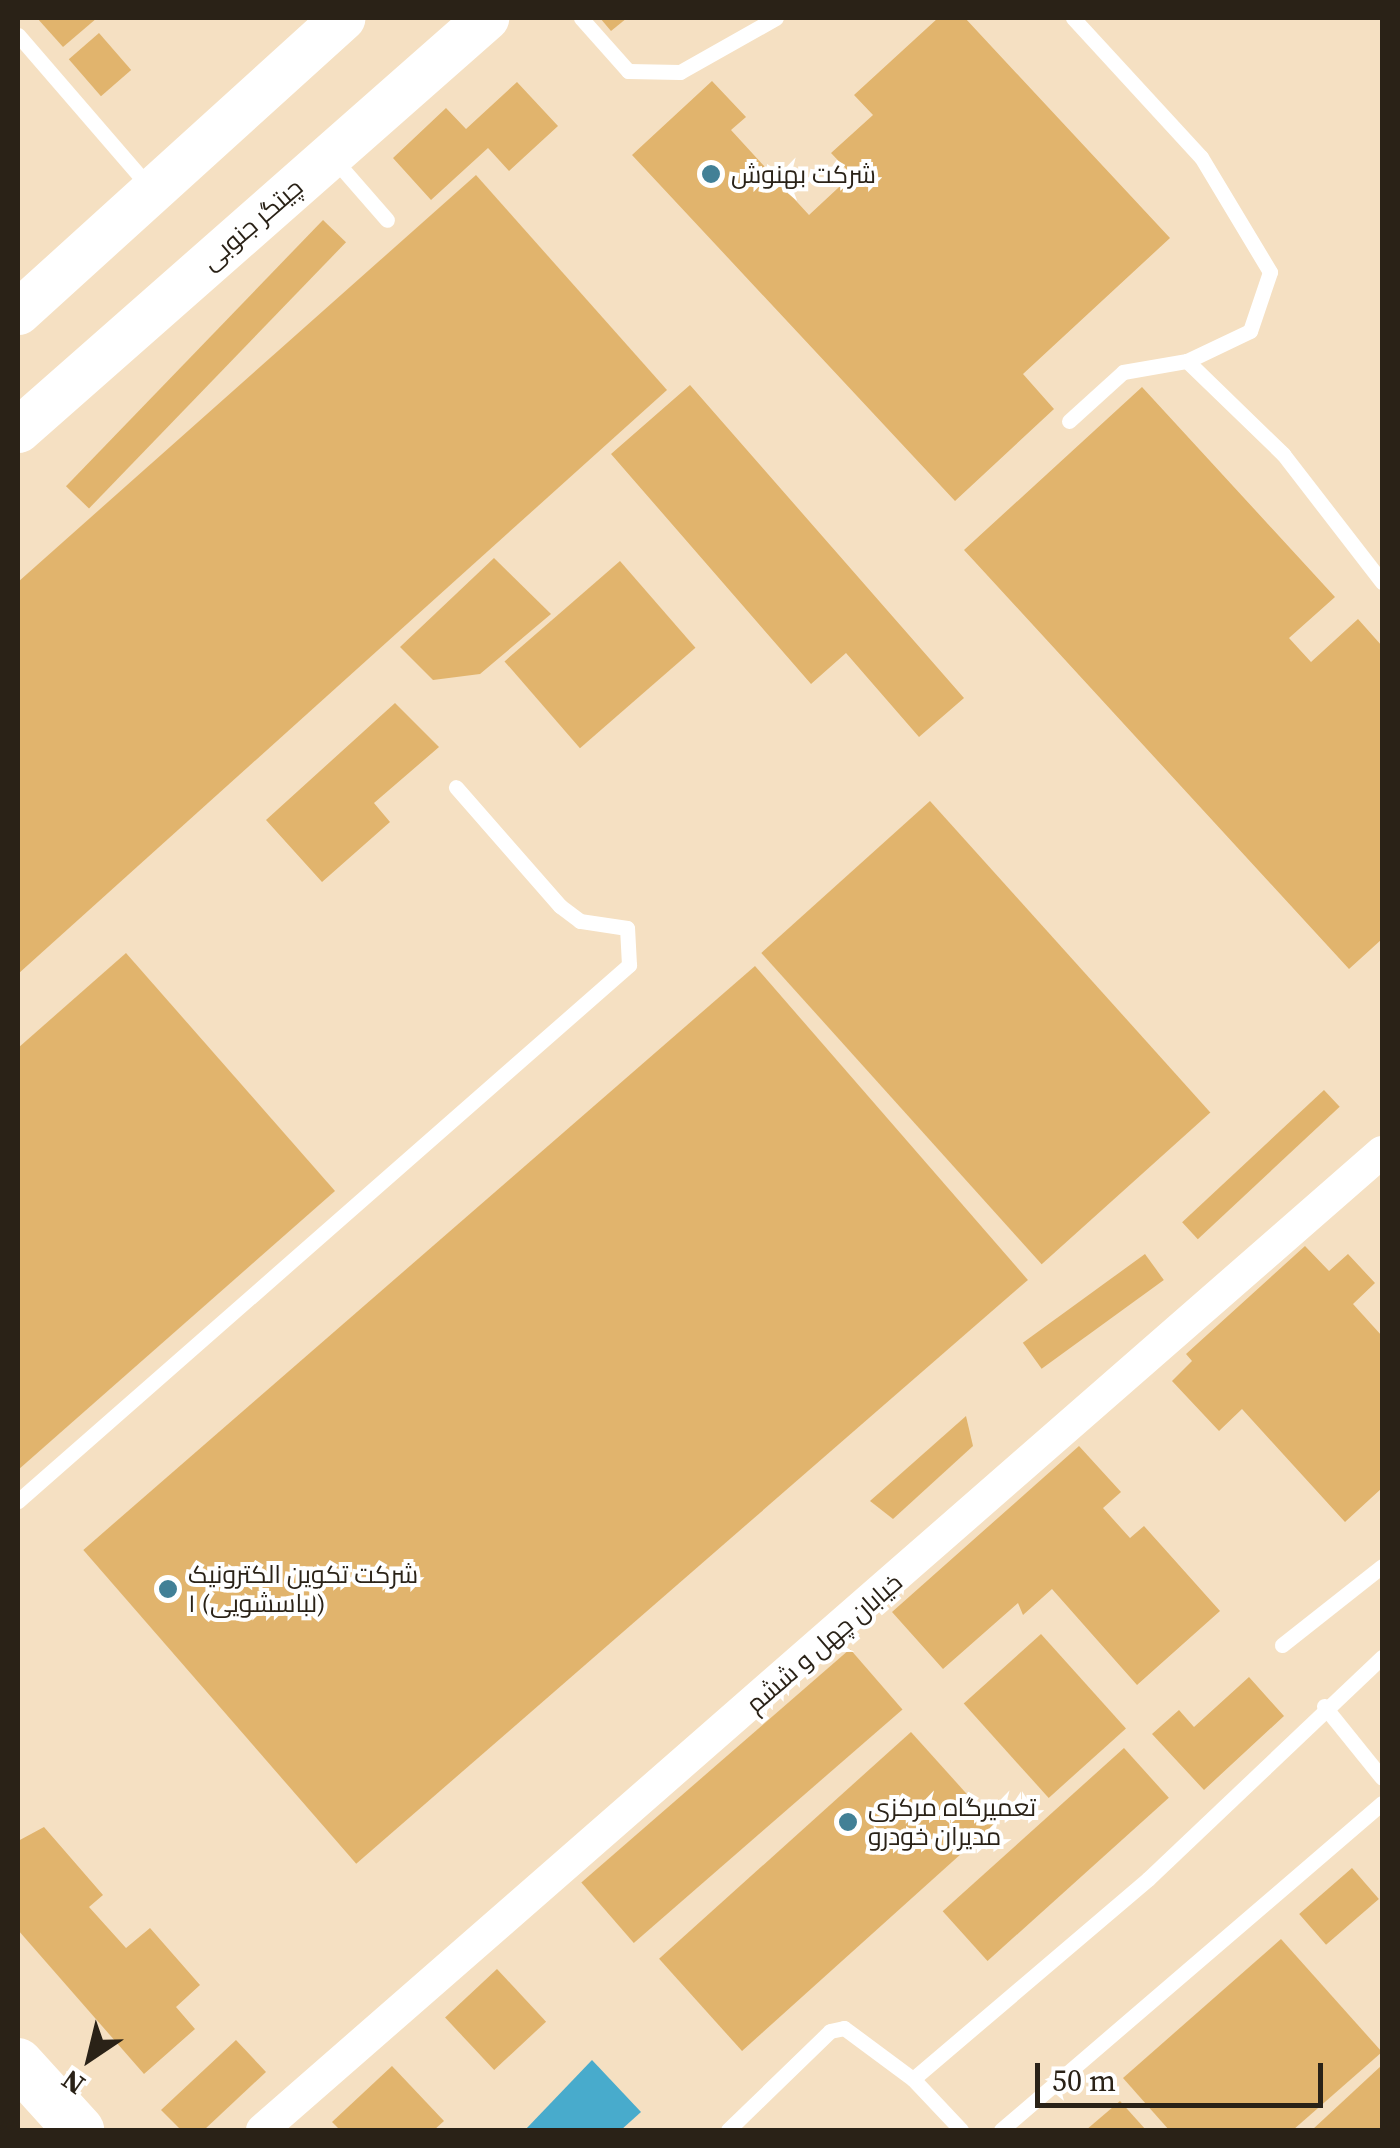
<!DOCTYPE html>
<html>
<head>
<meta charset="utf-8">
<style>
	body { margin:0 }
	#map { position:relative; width:1400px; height:2148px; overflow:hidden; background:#f5e0c2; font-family:"Source Serif 4",Cairo,serif }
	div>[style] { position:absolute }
	.water>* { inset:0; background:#48abcc }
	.building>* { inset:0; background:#e1b46d; transform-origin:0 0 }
	.lane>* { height:15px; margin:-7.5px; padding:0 7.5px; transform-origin:7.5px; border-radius:7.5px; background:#fff }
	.street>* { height:32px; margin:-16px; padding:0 16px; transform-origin:16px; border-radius:16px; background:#fff }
	.secondary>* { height:45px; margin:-22.5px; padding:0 22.5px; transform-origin:22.5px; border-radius:22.5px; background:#fff }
	.primary>* { height:50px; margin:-25px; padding:0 25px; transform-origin:25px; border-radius:25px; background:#fff }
	.dots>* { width:28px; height:28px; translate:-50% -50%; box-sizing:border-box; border:5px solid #fff; border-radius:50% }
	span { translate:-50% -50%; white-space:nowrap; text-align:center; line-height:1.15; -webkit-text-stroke:8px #fff; paint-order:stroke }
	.poi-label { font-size:25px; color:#2a2217 }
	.left { translate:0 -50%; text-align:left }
	.street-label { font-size:25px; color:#2a2217 }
	.frame { position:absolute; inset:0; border:20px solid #2a2217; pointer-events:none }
	.north { position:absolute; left:40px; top:2008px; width:100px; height:100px; -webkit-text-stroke:8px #fff; paint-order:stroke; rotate:215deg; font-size:28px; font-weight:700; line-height:40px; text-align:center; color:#2a2217 }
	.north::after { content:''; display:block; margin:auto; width:35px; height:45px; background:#2a2217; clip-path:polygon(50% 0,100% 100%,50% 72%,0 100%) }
	.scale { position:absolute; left:1035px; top:2063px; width:288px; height:45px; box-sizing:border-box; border:5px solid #2a2217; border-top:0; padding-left:12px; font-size:30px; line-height:35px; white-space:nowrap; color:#2a2217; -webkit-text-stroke:8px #fff; paint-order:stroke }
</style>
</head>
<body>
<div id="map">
	<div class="water">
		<div style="clip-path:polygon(592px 2060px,641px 2112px,621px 2130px,525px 2130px)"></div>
	</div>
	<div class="building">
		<div style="clip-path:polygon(37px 18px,97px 18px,63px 47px)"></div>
		<div style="clip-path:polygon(600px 18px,627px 18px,611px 31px)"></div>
		<div style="clip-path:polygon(938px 18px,965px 18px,1170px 238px,1023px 374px,1054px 409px,955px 501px,632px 155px,712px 81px,746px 117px,731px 130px,809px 215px,852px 175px,831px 153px,873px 115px,854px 95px)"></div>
		<div style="left:99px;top:33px;width:49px;height:40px;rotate:49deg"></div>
		<div style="clip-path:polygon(517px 82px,558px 126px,509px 171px,488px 148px,431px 200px,393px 158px,446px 108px,466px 129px)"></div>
		<div style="clip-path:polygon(476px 175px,667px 390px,18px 974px,18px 582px)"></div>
		<div style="left:323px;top:220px;width:32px;height:370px;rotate:44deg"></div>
		<div style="clip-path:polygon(690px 385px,964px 698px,919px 737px,846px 653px,811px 684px,611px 454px)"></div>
		<div style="clip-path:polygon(1142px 387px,1335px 597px,1289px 638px,1311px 662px,1358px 619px,1382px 646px,1382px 939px,1349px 969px,964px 550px)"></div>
		<div style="clip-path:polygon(494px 558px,551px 614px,480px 674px,433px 680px,400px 647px)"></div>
		<div style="left:620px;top:561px;width:115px;height:153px;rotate:49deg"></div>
		<div style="clip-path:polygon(395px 703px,439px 747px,374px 803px,390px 822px,322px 882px,266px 820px)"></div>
		<div style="left:930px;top:801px;width:419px;height:227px;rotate:48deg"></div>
		<div style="clip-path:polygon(126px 953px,335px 1191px,18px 1470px,18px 1048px)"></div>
		<div style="left:755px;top:966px;width:416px;height:890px;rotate:49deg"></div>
		<div style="left:1324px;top:1090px;width:23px;height:194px;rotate:47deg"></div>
		<div style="clip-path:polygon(1305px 1246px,1329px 1271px,1348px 1254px,1375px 1283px,1353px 1304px,1382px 1336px,1382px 1488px,1345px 1522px,1242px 1409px,1219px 1431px,1172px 1381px,1192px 1361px,1186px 1354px)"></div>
		<div style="left:1145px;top:1254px;width:32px;height:151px;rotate:54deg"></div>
		<div style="clip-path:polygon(966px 1416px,973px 1446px,893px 1519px,870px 1501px)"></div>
		<div style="clip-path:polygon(1079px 1446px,1121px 1492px,1103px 1508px,1130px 1538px,1144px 1526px,1220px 1611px,1137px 1685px,1052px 1589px,1023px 1615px,1018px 1603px,943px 1669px,892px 1612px)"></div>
		<div style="left:1041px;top:1634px;width:127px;height:104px;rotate:48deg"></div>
		<div style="left:850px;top:1649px;width:80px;height:356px;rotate:49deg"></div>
		<div style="clip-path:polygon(1249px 1677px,1284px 1716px,1204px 1790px,1152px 1734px,1179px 1710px,1194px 1727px)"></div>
		<div style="left:911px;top:1732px;width:124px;height:339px;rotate:48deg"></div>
		<div style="left:1124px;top:1748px;width:67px;height:244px;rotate:48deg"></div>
		<div style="clip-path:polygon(44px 1827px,103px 1895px,89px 1907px,126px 1948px,150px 1928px,200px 1985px,176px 2007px,195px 2029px,144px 2074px,18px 1930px,18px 1841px)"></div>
		<div style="left:1352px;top:1868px;width:41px;height:70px;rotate:49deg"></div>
		<div style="clip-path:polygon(1281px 1939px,1382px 2052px,1293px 2130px,1169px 2130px,1123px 2078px)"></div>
		<div style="left:497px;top:1969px;width:72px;height:71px;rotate:47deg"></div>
		<div style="clip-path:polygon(236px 2040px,266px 2072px,204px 2130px,181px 2130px,161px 2110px)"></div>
		<div style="clip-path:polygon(1382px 2065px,1382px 2130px,1312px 2130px)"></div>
		<div style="clip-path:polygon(392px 2066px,444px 2121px,434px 2130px,340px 2130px,332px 2122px)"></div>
		<div style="clip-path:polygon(1120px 2101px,1146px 2130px,1086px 2130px)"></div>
	</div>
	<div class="lane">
		<div style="left:581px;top:18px;width:71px;rotate:48.4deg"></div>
		<div style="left:628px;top:71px;width:52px;rotate:1.1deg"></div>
		<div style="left:680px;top:72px;width:110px;rotate:-29.4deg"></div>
		<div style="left:1073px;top:18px;width:189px;rotate:47.4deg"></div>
		<div style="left:1201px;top:157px;width:134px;rotate:59deg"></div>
		<div style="left:1270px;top:272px;width:62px;rotate:108.7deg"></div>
		<div style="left:1250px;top:331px;width:70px;rotate:154.5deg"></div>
		<div style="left:18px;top:35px;width:201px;rotate:49.2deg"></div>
		<div style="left:333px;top:158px;width:82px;rotate:48.9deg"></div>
		<div style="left:1069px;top:421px;width:73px;rotate:-42.2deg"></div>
		<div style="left:1123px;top:372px;width:65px;rotate:-9.8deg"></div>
		<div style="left:1187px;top:361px;width:134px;rotate:44.1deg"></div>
		<div style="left:1283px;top:454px;width:162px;rotate:52.3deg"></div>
		<div style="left:18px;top:1501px;width:813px;rotate:-41.26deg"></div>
		<div style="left:629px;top:965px;width:37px;rotate:-93deg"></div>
		<div style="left:627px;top:928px;width:48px;rotate:-171.5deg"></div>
		<div style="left:580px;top:921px;width:25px;rotate:-143deg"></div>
		<div style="left:560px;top:906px;width:158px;rotate:-131.2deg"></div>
		<div style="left:1282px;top:1645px;width:127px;rotate:-38.3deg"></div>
		<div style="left:1324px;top:1706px;width:92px;rotate:51.1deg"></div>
		<div style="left:913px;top:2079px;width:309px;rotate:-40.4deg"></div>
		<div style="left:1148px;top:1879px;width:323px;rotate:-43.5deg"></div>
		<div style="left:728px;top:2130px;width:142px;rotate:-44.1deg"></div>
		<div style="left:830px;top:2031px;width:14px;rotate:-12deg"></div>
		<div style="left:844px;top:2028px;width:86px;rotate:36.5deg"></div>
		<div style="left:913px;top:2079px;width:70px;rotate:46.7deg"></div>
		<div style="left:1001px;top:2130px;width:502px;rotate:-40.64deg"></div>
	</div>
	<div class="street">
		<div style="left:262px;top:2130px;width:1487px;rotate:-41.13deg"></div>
	</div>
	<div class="secondary">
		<div style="left:18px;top:312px;width:438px;rotate:-42.2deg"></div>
		<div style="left:18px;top:430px;width:624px;rotate:-41.36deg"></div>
	</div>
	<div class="primary">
		<div style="left:18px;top:2063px;width:91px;rotate:47.7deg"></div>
	</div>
	<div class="dots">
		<div style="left:711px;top:174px;background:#428096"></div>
		<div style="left:168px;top:1589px;background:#428096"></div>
		<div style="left:848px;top:1822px;background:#428096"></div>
	</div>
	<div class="poi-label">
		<span class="left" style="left:731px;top:174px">شرکت بهنوش</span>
		<span class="left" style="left:188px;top:1589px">شرکت تکوین الکترونیک<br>۱ (لباسشویی)</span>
		<span class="left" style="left:868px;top:1822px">تعمیرگاه مرکزی<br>مدیران خودرو</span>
	</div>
	<div class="street-label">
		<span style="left:252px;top:224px;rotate:-41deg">چیتگر جنوبی</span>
		<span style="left:824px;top:1643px;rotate:-41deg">خیابان چهل و ششم</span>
	</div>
	<div class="frame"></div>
	<div class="north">N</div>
	<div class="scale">50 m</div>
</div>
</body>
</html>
